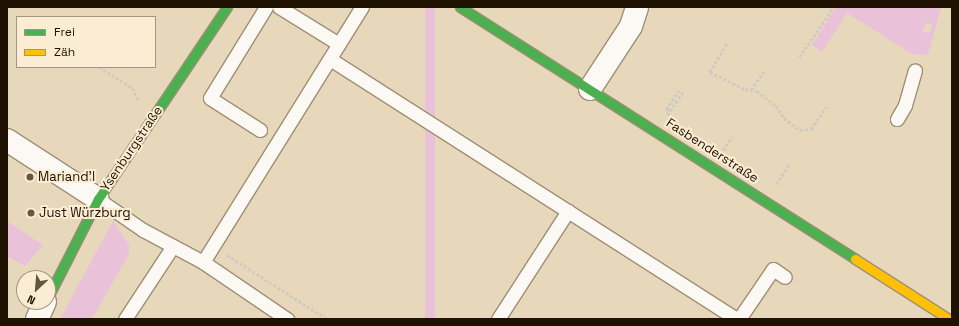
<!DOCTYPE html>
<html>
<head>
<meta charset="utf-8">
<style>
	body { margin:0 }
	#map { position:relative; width:959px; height:326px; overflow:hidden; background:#e8d8bb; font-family:"Space Grotesk",sans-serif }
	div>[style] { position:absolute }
	.green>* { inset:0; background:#e9c1d8; transform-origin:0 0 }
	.path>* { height:2.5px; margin-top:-1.25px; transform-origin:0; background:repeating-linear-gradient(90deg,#d0cbc2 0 3px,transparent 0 5px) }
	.roads { filter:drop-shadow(1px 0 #9d8f75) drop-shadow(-1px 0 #9d8f75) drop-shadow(0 1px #9d8f75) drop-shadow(0 -1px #9d8f75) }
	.lane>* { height:13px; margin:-6.5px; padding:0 6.5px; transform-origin:6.5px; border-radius:6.5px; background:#fcf9f5 }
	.street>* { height:22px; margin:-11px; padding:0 11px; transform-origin:11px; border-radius:11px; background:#fcf9f5 }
	.fast>* { height:9px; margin:-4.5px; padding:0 4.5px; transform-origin:4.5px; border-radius:4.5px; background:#4caf50 }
	.slow>* { height:9px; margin:-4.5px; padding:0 4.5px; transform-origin:4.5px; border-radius:4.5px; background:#ffc107 }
	.dots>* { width:11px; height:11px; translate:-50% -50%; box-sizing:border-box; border:2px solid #fbedd3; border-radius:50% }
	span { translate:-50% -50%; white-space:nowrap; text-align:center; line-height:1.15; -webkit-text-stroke:4px #fbedd3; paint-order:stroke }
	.street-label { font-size:13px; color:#1f1200 }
	.poi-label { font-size:13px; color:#1f1200 }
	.left { translate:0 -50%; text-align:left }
	.frame { position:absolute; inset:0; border:8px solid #1f1200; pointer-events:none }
	.legend { position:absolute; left:16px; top:16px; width:140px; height:52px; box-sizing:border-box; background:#fbedd3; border:1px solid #a3957f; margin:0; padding:5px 7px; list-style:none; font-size:12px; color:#1f1200 }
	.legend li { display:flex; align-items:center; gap:8px; height:20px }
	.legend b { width:20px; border:1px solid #a3957f }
	.north { position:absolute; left:16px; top:270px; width:40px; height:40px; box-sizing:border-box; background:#fbedd3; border:1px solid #a3957f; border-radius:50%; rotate:206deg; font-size:11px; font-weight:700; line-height:16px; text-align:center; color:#1f1200 }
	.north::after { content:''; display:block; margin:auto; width:14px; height:18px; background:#655741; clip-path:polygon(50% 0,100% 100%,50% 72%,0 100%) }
</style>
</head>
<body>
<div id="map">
	<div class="green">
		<div style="left:425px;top:7px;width:10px;height:573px"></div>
		<div style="clip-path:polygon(evenodd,836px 7px,941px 7px,928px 55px,912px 54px,847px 13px,822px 52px,812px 45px,836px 7px,927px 22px,933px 26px,928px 34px,922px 30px,927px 22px)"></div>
		<div style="clip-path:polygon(7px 221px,43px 245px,25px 266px,7px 256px)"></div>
		<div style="clip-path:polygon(113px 221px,129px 245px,129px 254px,92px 319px,60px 319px)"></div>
	</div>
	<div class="path">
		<div style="left:727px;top:44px;width:33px;rotate:121deg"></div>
		<div style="left:710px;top:72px;width:39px;rotate:26deg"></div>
		<div style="left:745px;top:89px;width:12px;rotate:9deg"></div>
		<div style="left:757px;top:91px;width:24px;rotate:38deg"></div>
		<div style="left:776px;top:106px;width:14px;rotate:56deg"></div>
		<div style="left:784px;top:118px;width:20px;rotate:37deg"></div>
		<div style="left:800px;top:130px;width:11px;rotate:-5deg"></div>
		<div style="left:811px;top:129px;width:27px;rotate:-56deg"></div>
		<div style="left:799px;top:57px;width:61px;rotate:-55deg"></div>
		<div style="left:99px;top:67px;width:40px;rotate:32deg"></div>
		<div style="left:133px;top:88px;width:13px;rotate:67deg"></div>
		<div style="left:751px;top:90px;width:25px;rotate:-56deg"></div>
		<div style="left:669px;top:111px;width:4px;rotate:-146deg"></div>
		<div style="left:666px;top:109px;width:23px;rotate:-56deg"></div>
		<div style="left:667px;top:115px;width:28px;rotate:-55deg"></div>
		<div style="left:723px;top:150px;width:16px;rotate:-55deg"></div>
		<div style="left:776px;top:184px;width:25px;rotate:-56deg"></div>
		<div style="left:227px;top:255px;width:119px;rotate:32.6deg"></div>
	</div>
	<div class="roads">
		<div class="lane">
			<div style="left:279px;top:7px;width:70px;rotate:31.7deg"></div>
			<div style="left:330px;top:59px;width:482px;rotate:32.6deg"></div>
			<div style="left:897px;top:119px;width:16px;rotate:-60deg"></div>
			<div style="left:905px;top:105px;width:36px;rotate:-74deg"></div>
			<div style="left:260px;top:130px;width:59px;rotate:-147.4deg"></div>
			<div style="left:210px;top:98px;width:107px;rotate:-58.4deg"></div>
			<div style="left:98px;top:199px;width:55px;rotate:34.6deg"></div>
			<div style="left:143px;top:230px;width:68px;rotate:28.1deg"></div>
			<div style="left:203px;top:262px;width:102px;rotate:34.2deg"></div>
			<div style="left:203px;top:262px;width:301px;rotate:-58.1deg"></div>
			<div style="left:125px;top:319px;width:87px;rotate:-56.7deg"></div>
			<div style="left:498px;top:319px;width:129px;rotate:-57.1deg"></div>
			<div style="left:739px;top:319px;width:60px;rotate:-55.8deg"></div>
			<div style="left:773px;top:269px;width:14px;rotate:34deg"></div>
		</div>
		<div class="street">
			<div style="left:590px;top:89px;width:75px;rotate:-56.9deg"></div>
			<div style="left:631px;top:26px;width:20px;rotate:-72deg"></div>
			<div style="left:7px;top:140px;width:108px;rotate:33deg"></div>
			<div style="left:37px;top:319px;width:19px;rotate:-65deg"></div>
		</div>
		<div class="fast">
			<div style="left:460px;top:7px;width:469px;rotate:32.5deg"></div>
			<div style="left:48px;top:297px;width:110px;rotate:-63deg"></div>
			<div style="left:98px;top:199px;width:231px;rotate:-56.1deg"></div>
		</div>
		<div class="slow">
			<div style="left:855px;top:259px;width:112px;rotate:32.6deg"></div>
		</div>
	</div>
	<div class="dots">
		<div style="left:30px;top:177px;background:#655741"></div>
		<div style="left:31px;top:213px;background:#655741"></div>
	</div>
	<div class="street-label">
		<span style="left:132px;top:149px;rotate:-56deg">Ysenburgstraße</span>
		<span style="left:712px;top:151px;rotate:33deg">Fasbenderstraße</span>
	</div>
	<div class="poi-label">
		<span class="left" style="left:38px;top:177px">Mariand'l</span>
		<span class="left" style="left:39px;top:213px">Just Würzburg</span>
	</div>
	<div class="frame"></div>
	<ul class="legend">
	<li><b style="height:5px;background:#4caf50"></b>Frei</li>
	<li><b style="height:5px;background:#ffc107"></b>Zäh</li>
	</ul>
	<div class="north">N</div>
</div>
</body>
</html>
